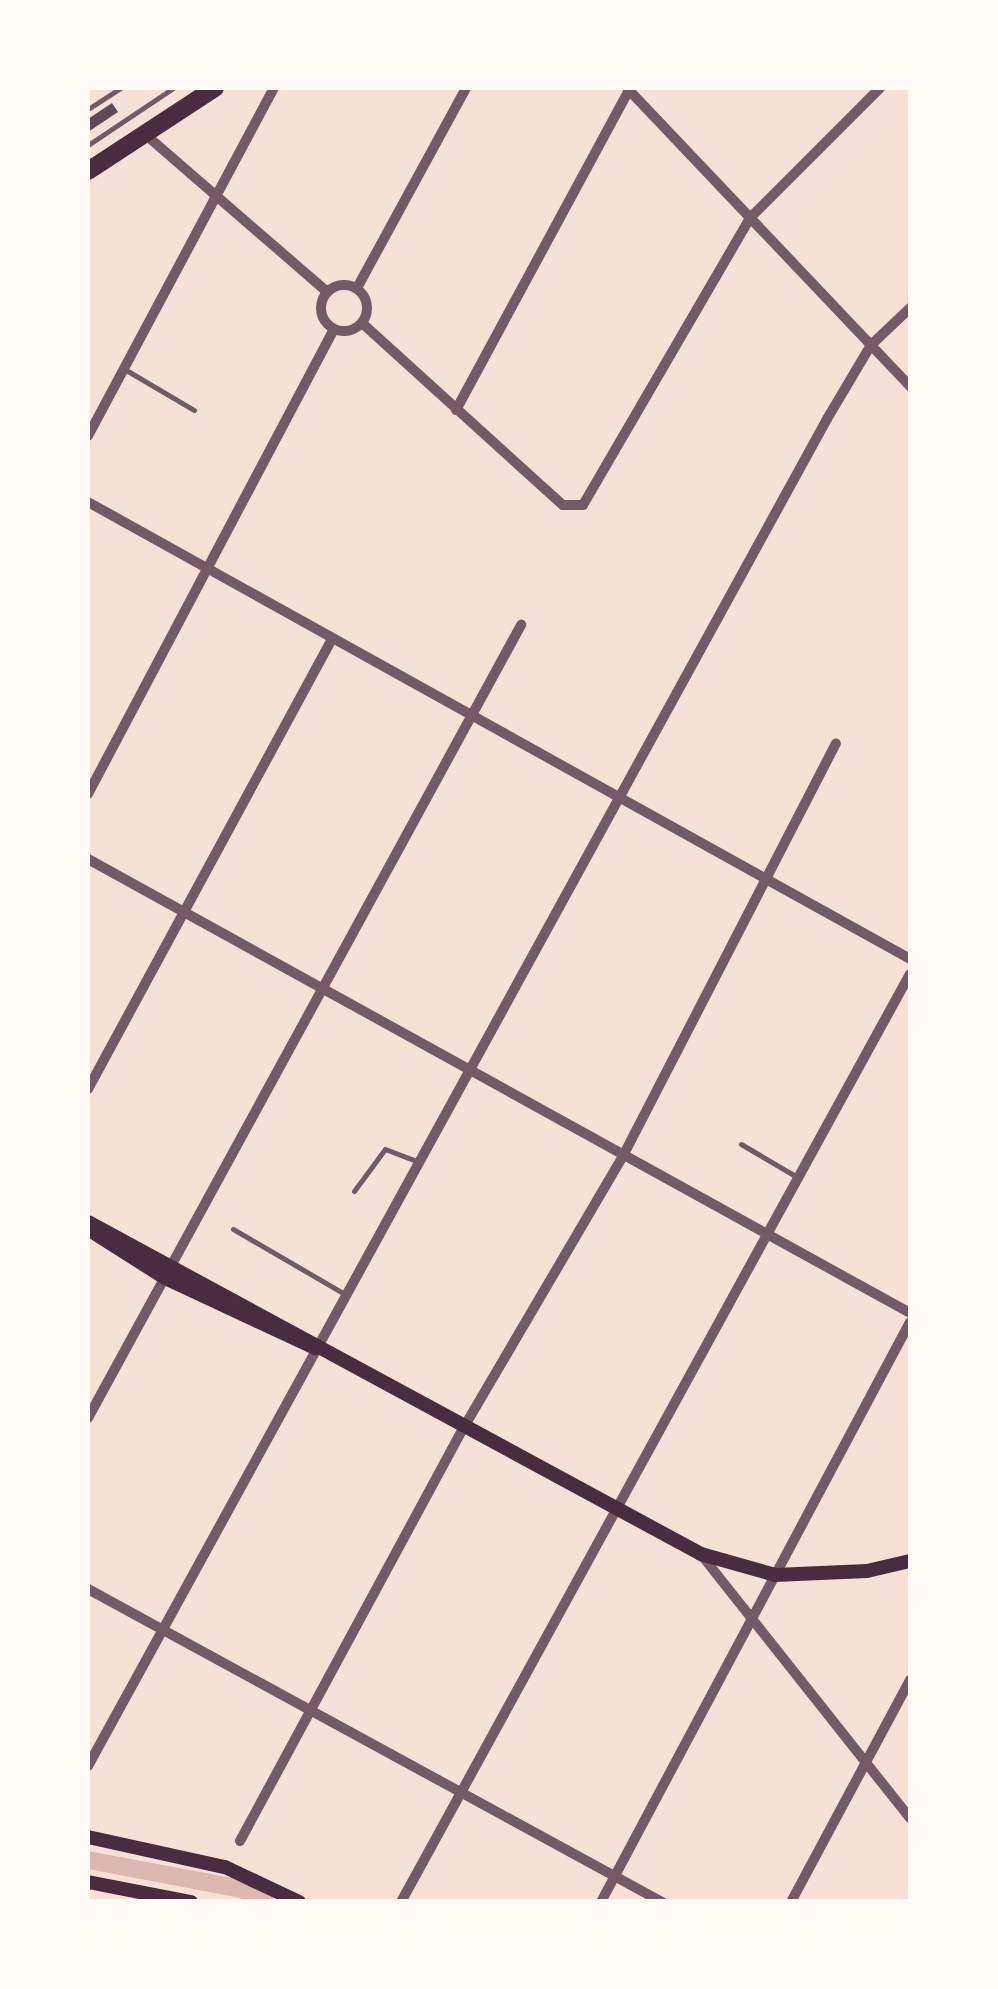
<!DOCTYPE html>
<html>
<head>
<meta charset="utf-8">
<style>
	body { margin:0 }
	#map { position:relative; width:998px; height:1989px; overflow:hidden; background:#f7e1d7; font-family:Rubik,sans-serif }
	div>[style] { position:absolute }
	.canal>* { height:18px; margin:-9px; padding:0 9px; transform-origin:9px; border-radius:9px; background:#dcb8b0 }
	.building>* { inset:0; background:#644757 }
	.service>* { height:5px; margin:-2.5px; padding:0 2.5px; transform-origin:2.5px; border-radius:2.5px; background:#755966 }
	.minor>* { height:10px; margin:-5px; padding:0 5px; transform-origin:5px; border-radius:5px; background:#755966 }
	.minor>.ring { margin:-5px; padding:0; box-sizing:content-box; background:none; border:10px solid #755966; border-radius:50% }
	.secondary>* { height:14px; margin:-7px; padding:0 7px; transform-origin:7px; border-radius:7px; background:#4a2c40 }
	.trunk>* { height:18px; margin:-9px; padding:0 9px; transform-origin:9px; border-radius:9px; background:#4a2c40 }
	span { translate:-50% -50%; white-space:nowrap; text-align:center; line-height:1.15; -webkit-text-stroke:8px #fffaf5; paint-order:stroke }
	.frame { position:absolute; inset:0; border:90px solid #fffaf5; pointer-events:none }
</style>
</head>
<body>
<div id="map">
	<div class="canal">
		<div style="left:88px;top:1860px;width:157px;rotate:10.7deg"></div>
		<div style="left:242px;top:1889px;width:26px;rotate:29deg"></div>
	</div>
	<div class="building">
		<div style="clip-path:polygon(112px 103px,118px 112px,88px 132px,88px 119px)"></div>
	</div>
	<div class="service">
		<div style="left:88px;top:109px;width:38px;rotate:-33deg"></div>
		<div style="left:88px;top:145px;width:102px;rotate:-33.8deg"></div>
		<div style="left:126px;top:370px;width:79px;rotate:30.5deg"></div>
		<div style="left:741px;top:1144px;width:65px;rotate:30.5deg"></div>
		<div style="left:354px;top:1191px;width:52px;rotate:-53.6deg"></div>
		<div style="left:385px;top:1149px;width:34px;rotate:21deg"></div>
		<div style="left:233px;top:1229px;width:127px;rotate:30.2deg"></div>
	</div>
	<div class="minor">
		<div style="left:627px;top:88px;width:411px;rotate:46.5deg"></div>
		<div style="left:146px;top:135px;width:240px;rotate:40.9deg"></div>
		<div class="ring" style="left:321px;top:285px;width:36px;height:36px"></div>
		<div style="left:357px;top:288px;width:228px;rotate:-61.4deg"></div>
		<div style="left:362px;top:323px;width:271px;rotate:42.2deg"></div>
		<div style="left:563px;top:505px;width:20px"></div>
		<div style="left:583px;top:505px;width:332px;rotate:-59.8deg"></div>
		<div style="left:750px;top:218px;width:184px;rotate:-45deg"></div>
		<div style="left:456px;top:410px;width:366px;rotate:-61.6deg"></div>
		<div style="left:88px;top:436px;width:395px;rotate:-61.9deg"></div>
		<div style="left:88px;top:502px;width:940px;rotate:29.07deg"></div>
		<div style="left:88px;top:794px;width:526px;rotate:-62.12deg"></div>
		<div style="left:88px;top:859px;width:939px;rotate:28.91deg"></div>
		<div style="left:88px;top:1089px;width:512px;rotate:-61.53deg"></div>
		<div style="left:88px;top:1418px;width:904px;rotate:-61.36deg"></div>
		<div style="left:703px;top:1557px;width:333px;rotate:51.6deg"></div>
		<div style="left:88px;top:1589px;width:654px;rotate:28.6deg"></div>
		<div style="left:88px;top:1766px;width:1536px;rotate:-61.25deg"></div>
		<div style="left:827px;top:419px;width:86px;rotate:-59.3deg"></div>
		<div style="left:871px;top:345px;width:54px;rotate:-43.5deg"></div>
		<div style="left:240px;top:1841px;width:471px;rotate:-61.6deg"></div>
		<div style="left:464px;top:1427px;width:316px;rotate:-59.6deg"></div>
		<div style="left:624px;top:1154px;width:462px;rotate:-62.7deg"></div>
		<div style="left:401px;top:1902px;width:1058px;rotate:-61.26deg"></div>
		<div style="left:601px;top:1902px;width:657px;rotate:-61.95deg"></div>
		<div style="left:791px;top:1902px;width:252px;rotate:-61.8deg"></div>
	</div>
	<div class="secondary">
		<div style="left:88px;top:1222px;width:697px;rotate:28.44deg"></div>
		<div style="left:701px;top:1554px;width:77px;rotate:15.8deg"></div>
		<div style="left:775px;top:1575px;width:92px;rotate:-2.5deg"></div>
		<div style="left:867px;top:1571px;width:44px;rotate:-13.1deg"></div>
		<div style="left:88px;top:1229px;width:91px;rotate:32.5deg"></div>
		<div style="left:165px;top:1278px;width:166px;rotate:25deg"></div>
		<div style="left:88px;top:1837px;width:140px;rotate:12.4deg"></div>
		<div style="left:225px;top:1867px;width:82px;rotate:25.3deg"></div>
		<div style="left:88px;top:1882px;width:105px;rotate:11deg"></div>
	</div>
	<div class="trunk">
		<div style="left:88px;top:171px;width:152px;rotate:-33.2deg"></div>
	</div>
	<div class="frame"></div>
</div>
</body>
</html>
